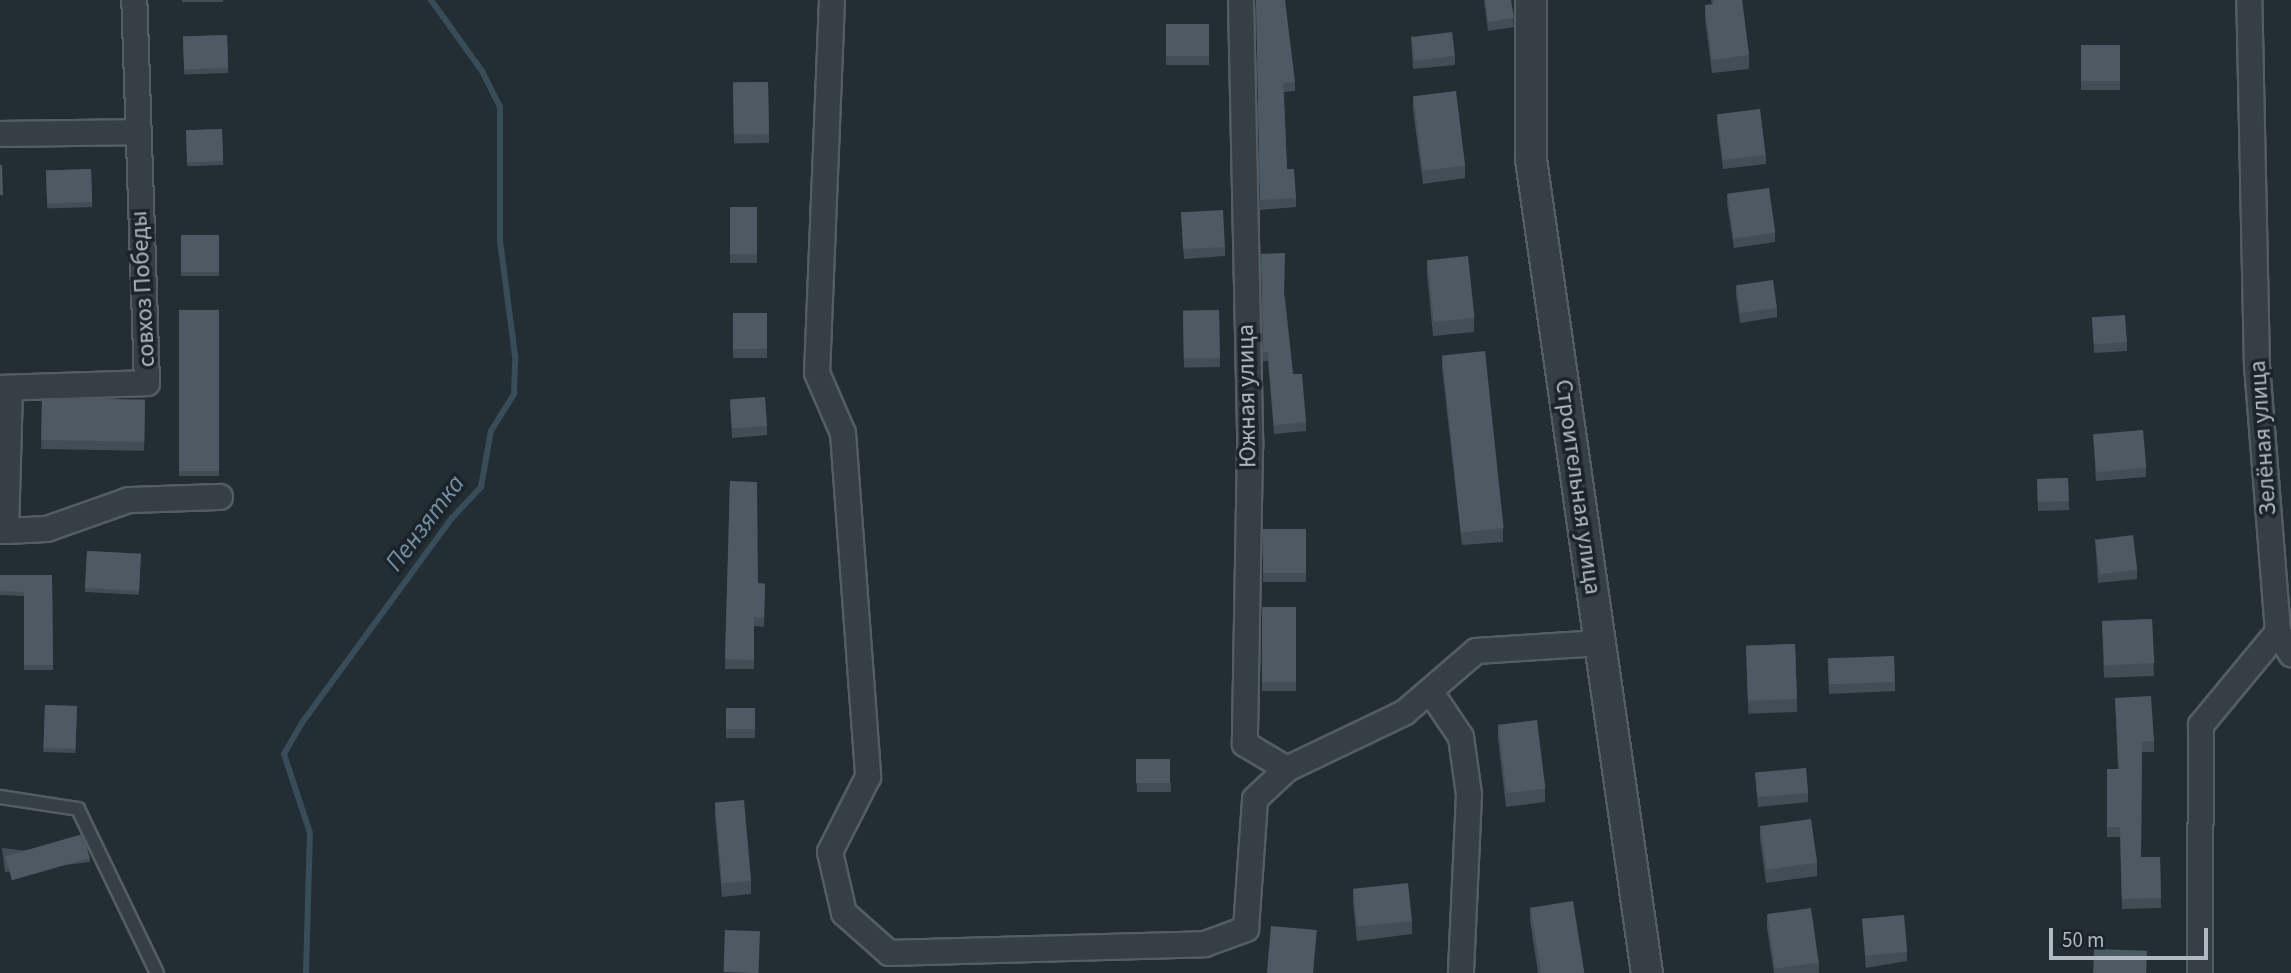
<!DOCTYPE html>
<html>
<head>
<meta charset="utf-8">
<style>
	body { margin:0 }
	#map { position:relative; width:2291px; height:973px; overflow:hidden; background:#232d34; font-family:"Source Sans 3",sans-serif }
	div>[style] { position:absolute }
	.stream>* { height:6px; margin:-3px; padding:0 3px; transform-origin:3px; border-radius:3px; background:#394c59 }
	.roads { filter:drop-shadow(2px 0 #545d63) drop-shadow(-2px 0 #545d63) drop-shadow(0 2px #545d63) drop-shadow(0 -2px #545d63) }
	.service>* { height:12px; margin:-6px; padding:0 6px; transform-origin:6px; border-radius:6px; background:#363f45 }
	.minor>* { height:24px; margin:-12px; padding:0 12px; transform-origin:12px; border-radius:12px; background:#363f45 }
	.tertiary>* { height:30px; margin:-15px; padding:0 15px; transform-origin:15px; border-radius:15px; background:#363f45 }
	.wall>* { inset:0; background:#434d55; transform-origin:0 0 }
	.building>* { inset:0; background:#4e5a63; transform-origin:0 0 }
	span { translate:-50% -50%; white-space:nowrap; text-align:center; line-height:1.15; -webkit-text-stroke:7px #1b242a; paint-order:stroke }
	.street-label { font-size:24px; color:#b1bac2 }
	.water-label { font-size:26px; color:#758fa2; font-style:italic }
	.scale { position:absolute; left:2049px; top:928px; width:159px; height:32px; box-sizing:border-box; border:4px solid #b1bac2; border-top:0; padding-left:9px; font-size:21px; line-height:24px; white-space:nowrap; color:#b1bac2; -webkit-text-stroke:5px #1b242a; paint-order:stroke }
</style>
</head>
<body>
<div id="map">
	<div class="stream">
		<div style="left:306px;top:973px;width:140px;rotate:-88.4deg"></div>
		<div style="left:310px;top:833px;width:83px;rotate:-108.2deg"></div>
		<div style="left:284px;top:754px;width:39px;rotate:-60deg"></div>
		<div style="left:304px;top:720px;width:250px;rotate:-53.8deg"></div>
		<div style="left:452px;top:518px;width:42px;rotate:-46.9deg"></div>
		<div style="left:481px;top:487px;width:57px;rotate:-79.9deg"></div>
		<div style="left:491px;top:431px;width:44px;rotate:-58.1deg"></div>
		<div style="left:514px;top:394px;width:38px;rotate:-88deg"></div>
		<div style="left:515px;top:356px;width:117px;rotate:-97.4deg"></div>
		<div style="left:500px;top:240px;width:133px;rotate:-90deg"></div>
		<div style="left:500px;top:107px;width:40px;rotate:-116.6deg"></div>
		<div style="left:482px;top:71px;width:87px;rotate:-125.7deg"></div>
	</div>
	<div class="roads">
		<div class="service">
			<div style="left:0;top:797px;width:79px;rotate:8.7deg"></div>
			<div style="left:78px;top:809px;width:182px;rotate:64.3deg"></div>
		</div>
		<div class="minor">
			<div style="left:832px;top:0;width:373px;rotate:92.3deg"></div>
			<div style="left:817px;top:373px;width:65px;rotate:66.6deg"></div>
			<div style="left:843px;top:433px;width:345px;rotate:85.8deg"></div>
			<div style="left:868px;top:777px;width:84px;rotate:116.9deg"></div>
			<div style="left:830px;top:852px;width:63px;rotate:77.1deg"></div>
			<div style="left:844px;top:913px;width:60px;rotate:41.6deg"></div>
			<div style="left:889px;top:953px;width:316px;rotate:-1.6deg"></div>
			<div style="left:1205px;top:944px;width:44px;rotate:-20.1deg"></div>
			<div style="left:1246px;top:929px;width:130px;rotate:-86deg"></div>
			<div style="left:1255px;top:799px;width:44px;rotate:-43.2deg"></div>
			<div style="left:1287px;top:769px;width:130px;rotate:-25.6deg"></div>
			<div style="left:1404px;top:713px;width:95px;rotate:-40.7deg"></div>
			<div style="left:1476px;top:651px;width:124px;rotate:-3.7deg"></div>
			<div style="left:1241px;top:0;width:447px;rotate:88.8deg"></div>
			<div style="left:1250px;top:447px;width:297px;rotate:91deg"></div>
			<div style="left:1245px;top:744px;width:49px;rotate:30.8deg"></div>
			<div style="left:0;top:134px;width:136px;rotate:-0.8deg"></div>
			<div style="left:0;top:388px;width:147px;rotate:-1.9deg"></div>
			<div style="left:147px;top:383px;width:383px;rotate:-91.9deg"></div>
			<div style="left:0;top:531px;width:6px"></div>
			<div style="left:6px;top:531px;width:142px;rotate:-88.4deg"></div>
			<div style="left:6px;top:531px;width:41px;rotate:-2.8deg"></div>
			<div style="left:47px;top:529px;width:87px;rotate:-19.5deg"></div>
			<div style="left:129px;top:500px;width:91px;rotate:-1.9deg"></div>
			<div style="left:2278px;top:632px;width:26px;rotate:59deg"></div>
			<div style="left:1430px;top:691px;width:55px;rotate:56deg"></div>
			<div style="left:1461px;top:737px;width:59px;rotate:82.1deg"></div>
			<div style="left:1469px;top:795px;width:178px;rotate:92.6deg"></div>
			<div style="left:2200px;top:973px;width:248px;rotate:-89.8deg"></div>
			<div style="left:2201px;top:725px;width:121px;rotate:-50.4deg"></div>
			<div style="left:2278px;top:632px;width:266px;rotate:-94.5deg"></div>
			<div style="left:2257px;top:367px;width:367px;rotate:-91.2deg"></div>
		</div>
		<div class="tertiary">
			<div style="left:1531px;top:0;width:159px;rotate:90deg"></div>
			<div style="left:1531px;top:159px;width:822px;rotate:81.89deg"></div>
		</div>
	</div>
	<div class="wall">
		<div style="left:182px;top:0;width:41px;height:2px"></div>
		<div style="clip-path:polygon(1256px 0,1295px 82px,1295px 91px,1284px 92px,1287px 169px,1296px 198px,1296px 207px,1260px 210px)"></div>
		<div style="clip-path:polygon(1484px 0,1511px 0,1514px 27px,1488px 31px)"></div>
		<div style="clip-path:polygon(1711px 0,1742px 0,1749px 55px,1749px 69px,1712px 73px,1705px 19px,1705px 5px,1712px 5px)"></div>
		<div style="left:1166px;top:24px;width:43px;height:41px"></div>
		<div style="left:227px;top:35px;width:38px;height:44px;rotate:88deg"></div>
		<div style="clip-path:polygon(1411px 36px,1455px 56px,1455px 65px,1413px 69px)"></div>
		<div style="left:2081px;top:45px;width:39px;height:45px"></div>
		<div style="left:768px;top:82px;width:61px;height:35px;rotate:89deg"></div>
		<div style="clip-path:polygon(1413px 96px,1465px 165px,1465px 178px,1423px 184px,1413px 110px)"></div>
		<div style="clip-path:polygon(1717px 114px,1766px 155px,1766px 164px,1723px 169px,1717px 123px)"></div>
		<div style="left:222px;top:129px;width:36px;height:36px;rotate:88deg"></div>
		<div style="left:91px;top:169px;width:38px;height:45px;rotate:88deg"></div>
		<div style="clip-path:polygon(1727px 194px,1775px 233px,1775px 242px,1734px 248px,1727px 203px)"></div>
		<div style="left:730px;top:207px;width:27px;height:56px"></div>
		<div style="clip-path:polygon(1181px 213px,1225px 247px,1225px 256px,1184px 259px)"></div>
		<div style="left:181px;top:235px;width:38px;height:41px"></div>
		<div style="clip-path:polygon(1261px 254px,1285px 296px,1293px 374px,1306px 422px,1306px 431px,1274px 434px,1268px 361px,1263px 361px)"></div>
		<div style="clip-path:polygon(1427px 260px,1474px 318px,1474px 332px,1433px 336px,1427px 274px)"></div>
		<div style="clip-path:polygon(1736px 286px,1777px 308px,1777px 317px,1740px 323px,1736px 295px)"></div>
		<div style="left:219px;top:310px;width:166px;height:40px;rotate:90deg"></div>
		<div style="left:1219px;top:310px;width:57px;height:36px;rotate:89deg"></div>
		<div style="left:733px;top:313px;width:34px;height:45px"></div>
		<div style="clip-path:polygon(2092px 317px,2127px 342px,2127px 351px,2094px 353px)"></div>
		<div style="clip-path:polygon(1442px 354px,1503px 528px,1503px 542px,1462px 545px,1442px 368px)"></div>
		<div style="left:42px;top:398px;width:103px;height:51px;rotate:1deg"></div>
		<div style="clip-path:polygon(730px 400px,767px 426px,767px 435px,732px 438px)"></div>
		<div style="clip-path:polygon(2093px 434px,2146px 468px,2146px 477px,2096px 481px)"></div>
		<div style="left:2068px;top:478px;width:32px;height:31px;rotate:88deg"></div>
		<div style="clip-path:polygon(730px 481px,758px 583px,765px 584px,764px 627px,754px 626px,754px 669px,725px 669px)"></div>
		<div style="left:1263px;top:529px;width:43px;height:53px"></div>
		<div style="clip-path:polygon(2095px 539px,2137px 570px,2137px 579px,2098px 583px)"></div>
		<div style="left:87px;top:551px;width:54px;height:41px;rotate:3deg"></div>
		<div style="clip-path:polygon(0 575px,52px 575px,53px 670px,24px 670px,24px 596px,0 595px)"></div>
		<div style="left:1262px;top:607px;width:34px;height:84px"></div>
		<div style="left:2152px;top:619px;width:57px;height:50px;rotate:88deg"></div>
		<div style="left:1795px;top:644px;width:68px;height:49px;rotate:88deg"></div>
		<div style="clip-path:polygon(1828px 659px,1895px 682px,1895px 691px,1829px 694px)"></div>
		<div style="clip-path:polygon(2115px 698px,2154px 741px,2154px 752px,2142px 752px,2141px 857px,2160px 857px,2161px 908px,2122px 909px,2120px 837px,2107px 837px,2107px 769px,2118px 769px)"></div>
		<div style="left:45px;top:705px;width:32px;height:47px;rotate:2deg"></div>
		<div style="left:726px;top:708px;width:29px;height:30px"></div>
		<div style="clip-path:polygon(1498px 725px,1545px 789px,1545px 802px,1506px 807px,1498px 739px)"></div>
		<div style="clip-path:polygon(1136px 759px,1171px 783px,1171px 792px,1137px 792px)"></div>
		<div style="clip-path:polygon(1755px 774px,1808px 793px,1808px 802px,1758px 807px)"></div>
		<div style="clip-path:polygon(715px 802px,751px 881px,751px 894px,722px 897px,715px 816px)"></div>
		<div style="clip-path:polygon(1760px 825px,1817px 863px,1817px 876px,1766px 883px,1760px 839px)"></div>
		<div style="clip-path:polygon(2px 848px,90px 858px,90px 862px,5px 872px)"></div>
		<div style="clip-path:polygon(1353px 890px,1412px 921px,1412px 934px,1357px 941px,1353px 903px)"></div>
		<div style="clip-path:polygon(1530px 907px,1584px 973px,1538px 973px,1530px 920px)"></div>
		<div style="clip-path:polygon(1767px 914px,1819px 962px,1819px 973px,1774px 973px,1767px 928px)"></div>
		<div style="clip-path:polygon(1862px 919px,1907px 952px,1907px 961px,1866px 968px)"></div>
	</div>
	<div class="building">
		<div style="clip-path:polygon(1256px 0,1285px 0,1295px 82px,1283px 83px,1287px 169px,1294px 169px,1296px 198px,1260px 200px)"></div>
		<div style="clip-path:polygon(1485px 0,1511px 0,1514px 18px,1488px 22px)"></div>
		<div style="clip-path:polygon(1713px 0,1742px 0,1749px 55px,1712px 60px,1705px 5px,1714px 4px)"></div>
		<div style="left:1166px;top:24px;width:43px;height:32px"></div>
		<div style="left:1452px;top:32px;width:24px;height:41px;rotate:83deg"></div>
		<div style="left:227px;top:35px;width:33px;height:44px;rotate:88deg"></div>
		<div style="left:2081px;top:45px;width:39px;height:36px"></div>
		<div style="left:768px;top:82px;width:52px;height:35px;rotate:89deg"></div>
		<div style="left:1456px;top:91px;width:75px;height:43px;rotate:83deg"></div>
		<div style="left:1760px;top:109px;width:46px;height:43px;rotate:83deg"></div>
		<div style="left:222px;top:129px;width:32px;height:36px;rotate:88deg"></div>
		<div style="clip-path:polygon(0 165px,2px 165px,3px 195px,0 195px)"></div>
		<div style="left:91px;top:169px;width:33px;height:45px;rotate:88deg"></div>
		<div style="left:1769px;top:188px;width:45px;height:42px;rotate:82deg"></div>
		<div style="left:730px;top:207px;width:27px;height:47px"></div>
		<div style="left:1223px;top:210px;width:37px;height:42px;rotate:87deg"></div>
		<div style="left:181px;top:235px;width:38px;height:37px"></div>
		<div style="clip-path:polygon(1285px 253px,1284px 295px,1293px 374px,1302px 374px,1306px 422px,1274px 425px,1268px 352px,1263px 352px,1261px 254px)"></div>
		<div style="left:1468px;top:256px;width:62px;height:41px;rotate:84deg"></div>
		<div style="left:1773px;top:280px;width:28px;height:37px;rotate:82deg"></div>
		<div style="left:219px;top:310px;width:161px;height:40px;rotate:90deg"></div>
		<div style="left:1219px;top:310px;width:48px;height:36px;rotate:89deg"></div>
		<div style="left:733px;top:313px;width:34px;height:36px"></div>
		<div style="left:2125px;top:315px;width:27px;height:33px;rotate:86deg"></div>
		<div style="left:1485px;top:351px;width:178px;height:43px;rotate:84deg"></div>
		<div style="left:765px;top:397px;width:29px;height:35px;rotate:86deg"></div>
		<div style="left:42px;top:398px;width:103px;height:42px;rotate:1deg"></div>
		<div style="left:2143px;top:430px;width:38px;height:50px;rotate:85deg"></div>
		<div style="left:2068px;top:478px;width:23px;height:31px;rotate:88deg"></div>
		<div style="clip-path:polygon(730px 481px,757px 482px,758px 583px,765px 584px,764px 618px,754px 617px,754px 660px,725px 659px)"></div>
		<div style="left:1263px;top:529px;width:43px;height:44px"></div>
		<div style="left:2133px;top:535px;width:35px;height:38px;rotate:83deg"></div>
		<div style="left:87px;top:551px;width:54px;height:37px;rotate:3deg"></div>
		<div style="clip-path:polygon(0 575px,52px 575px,53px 665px,24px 665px,24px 592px,0 591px)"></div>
		<div style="left:1262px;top:607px;width:34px;height:75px"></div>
		<div style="left:2152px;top:619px;width:44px;height:50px;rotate:87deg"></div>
		<div style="left:1795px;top:644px;width:55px;height:49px;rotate:88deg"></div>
		<div style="left:1894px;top:656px;width:26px;height:66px;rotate:88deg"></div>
		<div style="clip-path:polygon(2151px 696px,2154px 741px,2142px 742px,2141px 857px,2160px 857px,2161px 898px,2122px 899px,2120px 827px,2107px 827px,2107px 769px,2119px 769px,2115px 698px)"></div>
		<div style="left:45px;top:705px;width:32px;height:43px;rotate:2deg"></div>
		<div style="left:726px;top:708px;width:29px;height:21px"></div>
		<div style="left:1537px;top:720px;width:69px;height:39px;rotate:83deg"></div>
		<div style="left:1136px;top:759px;width:34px;height:24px"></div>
		<div style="left:1806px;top:768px;width:25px;height:51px;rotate:85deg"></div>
		<div style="left:744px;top:800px;width:81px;height:29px;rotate:85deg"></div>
		<div style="left:1811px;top:819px;width:44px;height:51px;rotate:82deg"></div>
		<div style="left:83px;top:834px;width:25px;height:81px;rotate:74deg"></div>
		<div style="left:1408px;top:883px;width:38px;height:55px;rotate:84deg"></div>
		<div style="left:1573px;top:901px;width:73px;height:43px;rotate:81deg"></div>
		<div style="left:1811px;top:908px;width:55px;height:44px;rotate:82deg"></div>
		<div style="left:1904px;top:915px;width:37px;height:42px;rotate:85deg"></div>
		<div style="left:1271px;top:926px;width:46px;height:47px;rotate:5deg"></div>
		<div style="left:725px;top:930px;width:35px;height:42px;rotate:2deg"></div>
		<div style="left:2094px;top:949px;width:53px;height:24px;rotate:2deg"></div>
	</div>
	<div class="street-label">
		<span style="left:143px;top:289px;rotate:-93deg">совхоз Победы</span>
		<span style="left:1247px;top:396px;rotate:-91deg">Южная улица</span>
		<span style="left:2263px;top:438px;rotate:-94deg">Зелёная улица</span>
		<span style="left:1578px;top:487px;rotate:82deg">Строительная улица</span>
	</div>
	<div class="water-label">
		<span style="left:425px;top:523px;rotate:-53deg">Пензятка</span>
	</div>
	<div class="scale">50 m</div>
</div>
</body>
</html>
